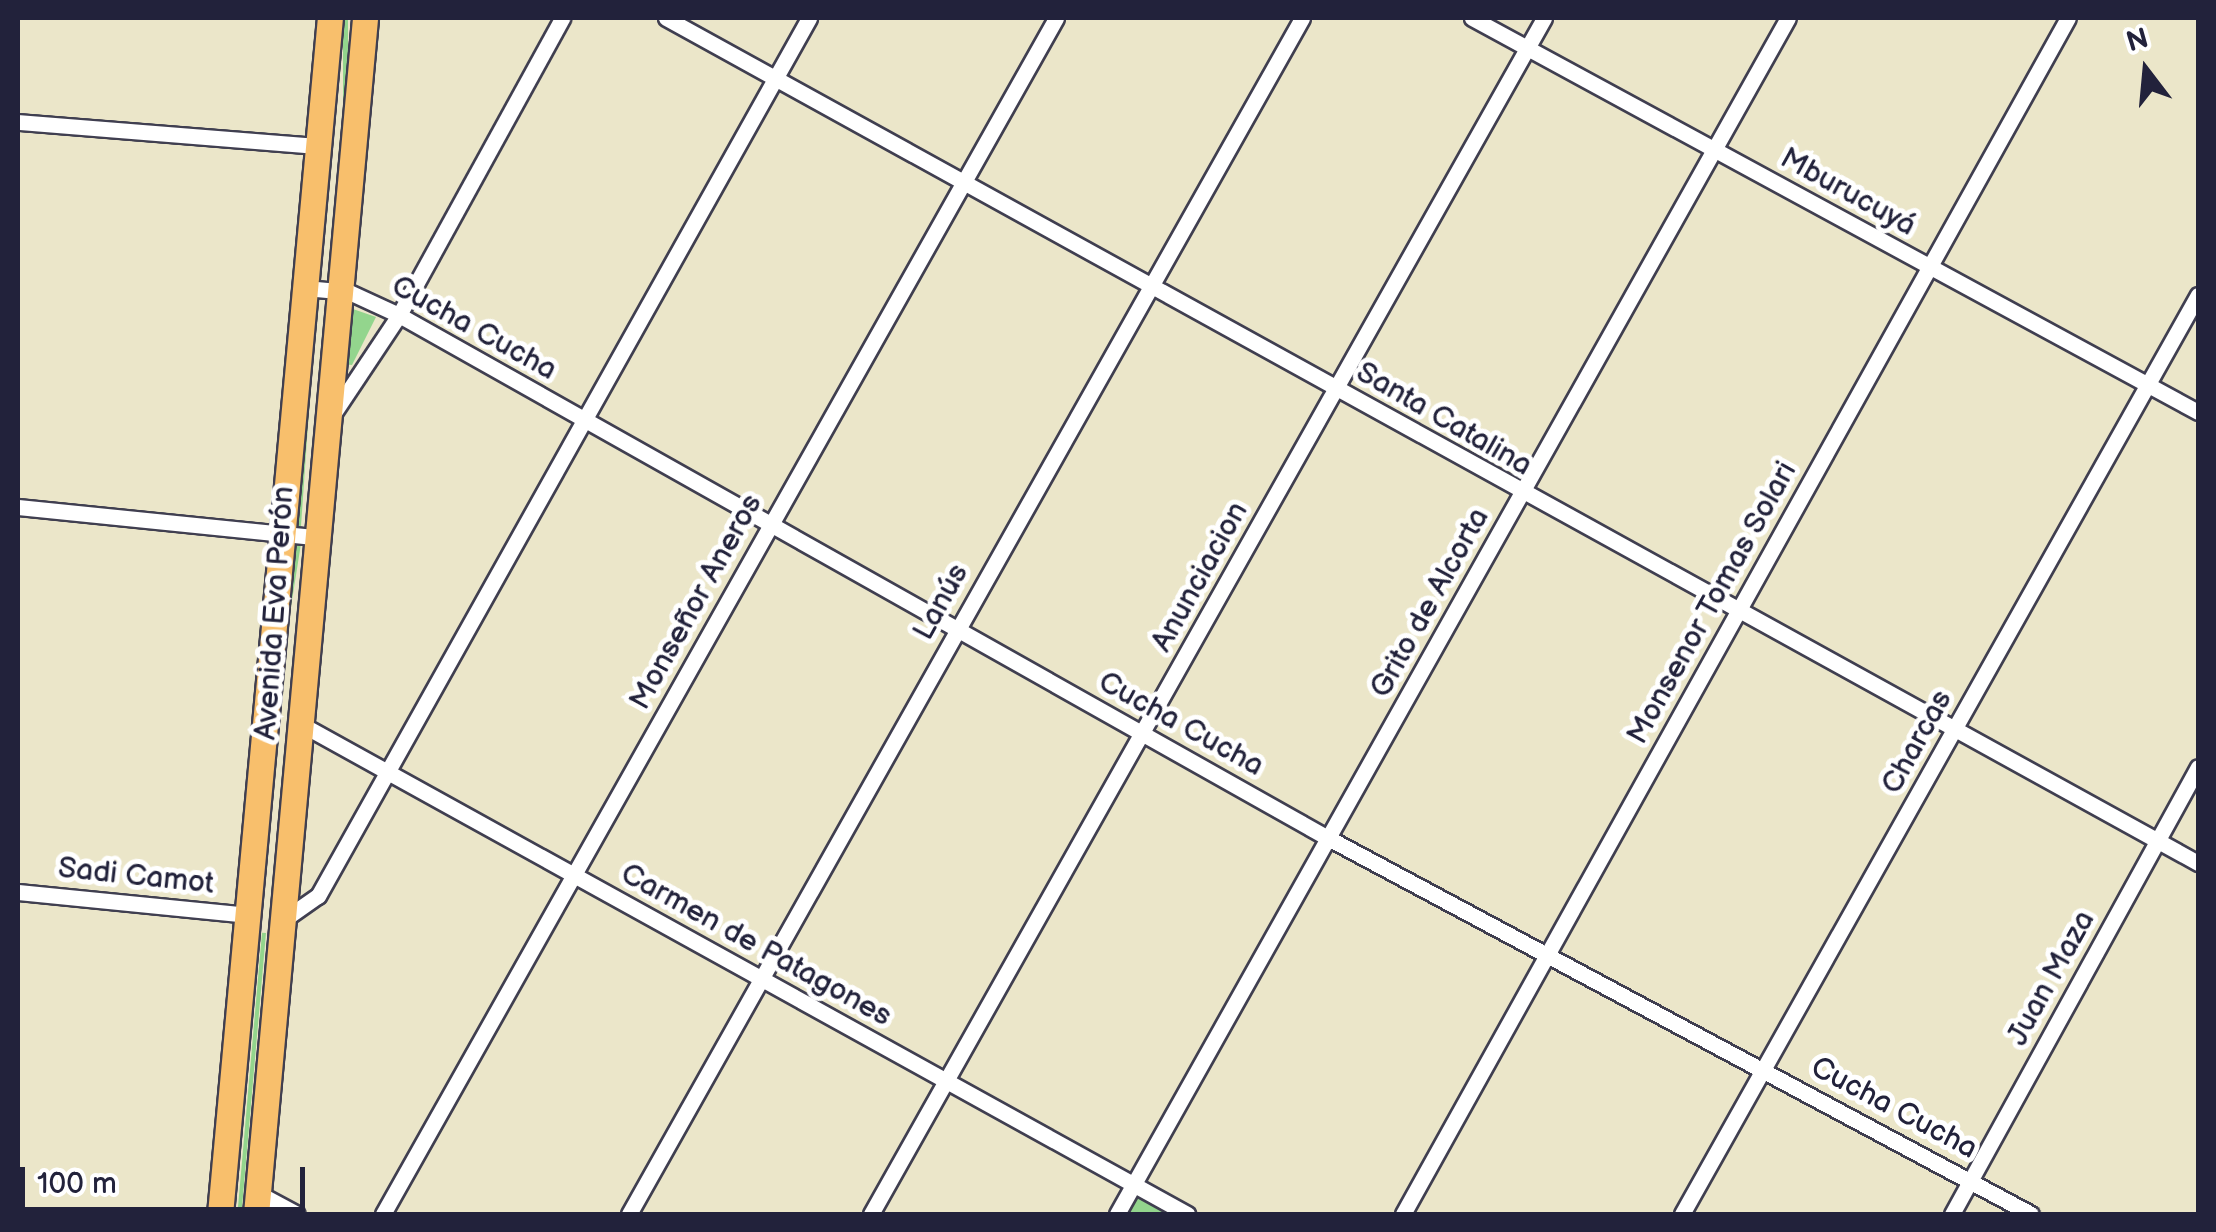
<!DOCTYPE html>
<html>
<head>
<meta charset="utf-8">
<style>
	body { margin:0 }
	#map { position:relative; width:2216px; height:1232px; overflow:hidden; background:#ebe6c9; font-family:"Balsamiq Sans",sans-serif }
	div>[style] { position:absolute }
	.green>* { inset:0; background:#93d58d; transform-origin:0 0 }
	.roads { filter:drop-shadow(2px 0 #403f50) drop-shadow(-2px 0 #403f50) drop-shadow(0 2px #403f50) drop-shadow(0 -2px #403f50) }
	.minor>* { height:15px; margin:-7.5px; padding:0 7.5px; transform-origin:7.5px; border-radius:7.5px; background:#fff }
	.primary>* { height:25px; margin:-12.5px; padding:0 12.5px; transform-origin:12.5px; border-radius:12.5px; background:#f8bf6c }
	span { translate:-50% -50%; white-space:nowrap; text-align:center; line-height:1.15; -webkit-text-stroke:10px #fff; paint-order:stroke }
	.street-label { font-size:30px; color:#22223b }
	.frame { position:absolute; inset:0; border:20px solid #22223b; pointer-events:none }
	.north { position:absolute; left:2096px; top:20px; width:100px; height:100px; -webkit-text-stroke:8px #fff; paint-order:stroke; rotate:344deg; font-size:28px; font-weight:700; line-height:40px; text-align:center; color:#22223b }
	.north::after { content:''; display:block; margin:auto; width:35px; height:45px; background:#22223b; clip-path:polygon(50% 0,100% 100%,50% 72%,0 100%) }
	.scale { position:absolute; left:20px; top:1167px; width:285px; height:45px; box-sizing:border-box; border:5px solid #22223b; border-top:0; padding-left:12px; font-size:30px; line-height:35px; white-space:nowrap; color:#22223b; -webkit-text-stroke:8px #fff; paint-order:stroke }
</style>
</head>
<body>
<div id="map">
	<div class="green">
		<div style="left:343px;top:18px;width:5px;height:264px"></div>
		<div style="clip-path:polygon(317px 295px,301px 526px,296px 526px)"></div>
		<div style="clip-path:polygon(350px 308px,376px 317px,352px 365px,342px 364px)"></div>
		<div style="left:295px;top:543px;width:6px;height:355px;rotate:9deg"></div>
		<div style="left:266px;top:933px;width:282px;height:4px;rotate:95deg"></div>
		<div style="clip-path:polygon(1133px 1185px,1187px 1214px,1117px 1214px)"></div>
	</div>
	<div class="roads">
		<div class="minor">
			<div style="left:666px;top:18px;width:1750px;rotate:28.88deg"></div>
			<div style="left:1472px;top:18px;width:826px;rotate:28.49deg"></div>
			<div style="left:18px;top:122px;width:302px;rotate:4.6deg"></div>
			<div style="left:305px;top:288px;width:44px;rotate:5.2deg"></div>
			<div style="left:349px;top:292px;width:55px;rotate:24.7deg"></div>
			<div style="left:399px;top:315px;width:1066px;rotate:29.38deg"></div>
			<div style="left:1328px;top:838px;width:797px;rotate:28.14deg"></div>
			<div style="left:329px;top:420px;width:126px;rotate:-56.3deg"></div>
			<div style="left:399px;top:315px;width:339px;rotate:-61.2deg"></div>
			<div style="left:18px;top:507px;width:297px;rotate:5.8deg"></div>
			<div style="left:299px;top:723px;width:1015px;rotate:28.94deg"></div>
			<div style="left:18px;top:892px;width:232px;rotate:5.7deg"></div>
			<div style="left:286px;top:918px;width:39px;rotate:-35deg"></div>
			<div style="left:318px;top:896px;width:1006px;rotate:-60.78deg"></div>
			<div style="left:258px;top:1193px;width:44px;rotate:28.3deg"></div>
			<div style="left:383px;top:1214px;width:1372px;rotate:-60.63deg"></div>
			<div style="left:629px;top:1214px;width:1372px;rotate:-60.63deg"></div>
			<div style="left:871px;top:1214px;width:1372px;rotate:-60.63deg"></div>
			<div style="left:1117px;top:1214px;width:1371px;rotate:-60.71deg"></div>
			<div style="left:1403px;top:1214px;width:1368px;rotate:-60.93deg"></div>
			<div style="left:1682px;top:1214px;width:1054px;rotate:-60.69deg"></div>
			<div style="left:1952px;top:1214px;width:510px;rotate:-61.17deg"></div>
		</div>
		<div class="primary">
			<div style="left:220px;top:1214px;width:1201px;rotate:-84.75deg"></div>
			<div style="left:256px;top:1214px;width:1201px;rotate:-84.79deg"></div>
		</div>
	</div>
	<div class="street-label">
		<span style="left:1848px;top:192px;rotate:29deg">Mburucuyá</span>
		<span style="left:474px;top:328px;rotate:29deg">Cucha Cucha</span>
		<span style="left:1444px;top:419px;rotate:30deg">Santa Catalina</span>
		<span style="left:1200px;top:577px;rotate:-61deg">Anunciacion</span>
		<span style="left:696px;top:602px;rotate:-61deg">Monseñor Aneros</span>
		<span style="left:941px;top:602px;rotate:-61deg">Lanús</span>
		<span style="left:1430px;top:603px;rotate:-61deg">Grito de Alcorta</span>
		<span style="left:1712px;top:603px;rotate:-61deg">Monsenor Tomas Solari</span>
		<span style="left:275px;top:613px;rotate:-86deg">Avenida Eva Perón</span>
		<span style="left:1181px;top:724px;rotate:29deg">Cucha Cucha</span>
		<span style="left:1917px;top:742px;rotate:-61deg">Charcas</span>
		<span style="left:136px;top:876px;rotate:6deg">Sadi Camot</span>
		<span style="left:756px;top:945px;rotate:29deg">Carmen de Patagones</span>
		<span style="left:2051px;top:978px;rotate:-61deg">Juan Maza</span>
		<span style="left:1894px;top:1108px;rotate:28deg">Cucha Cucha</span>
	</div>
	<div class="frame"></div>
	<div class="north">N</div>
	<div class="scale">100 m</div>
</div>
</body>
</html>
